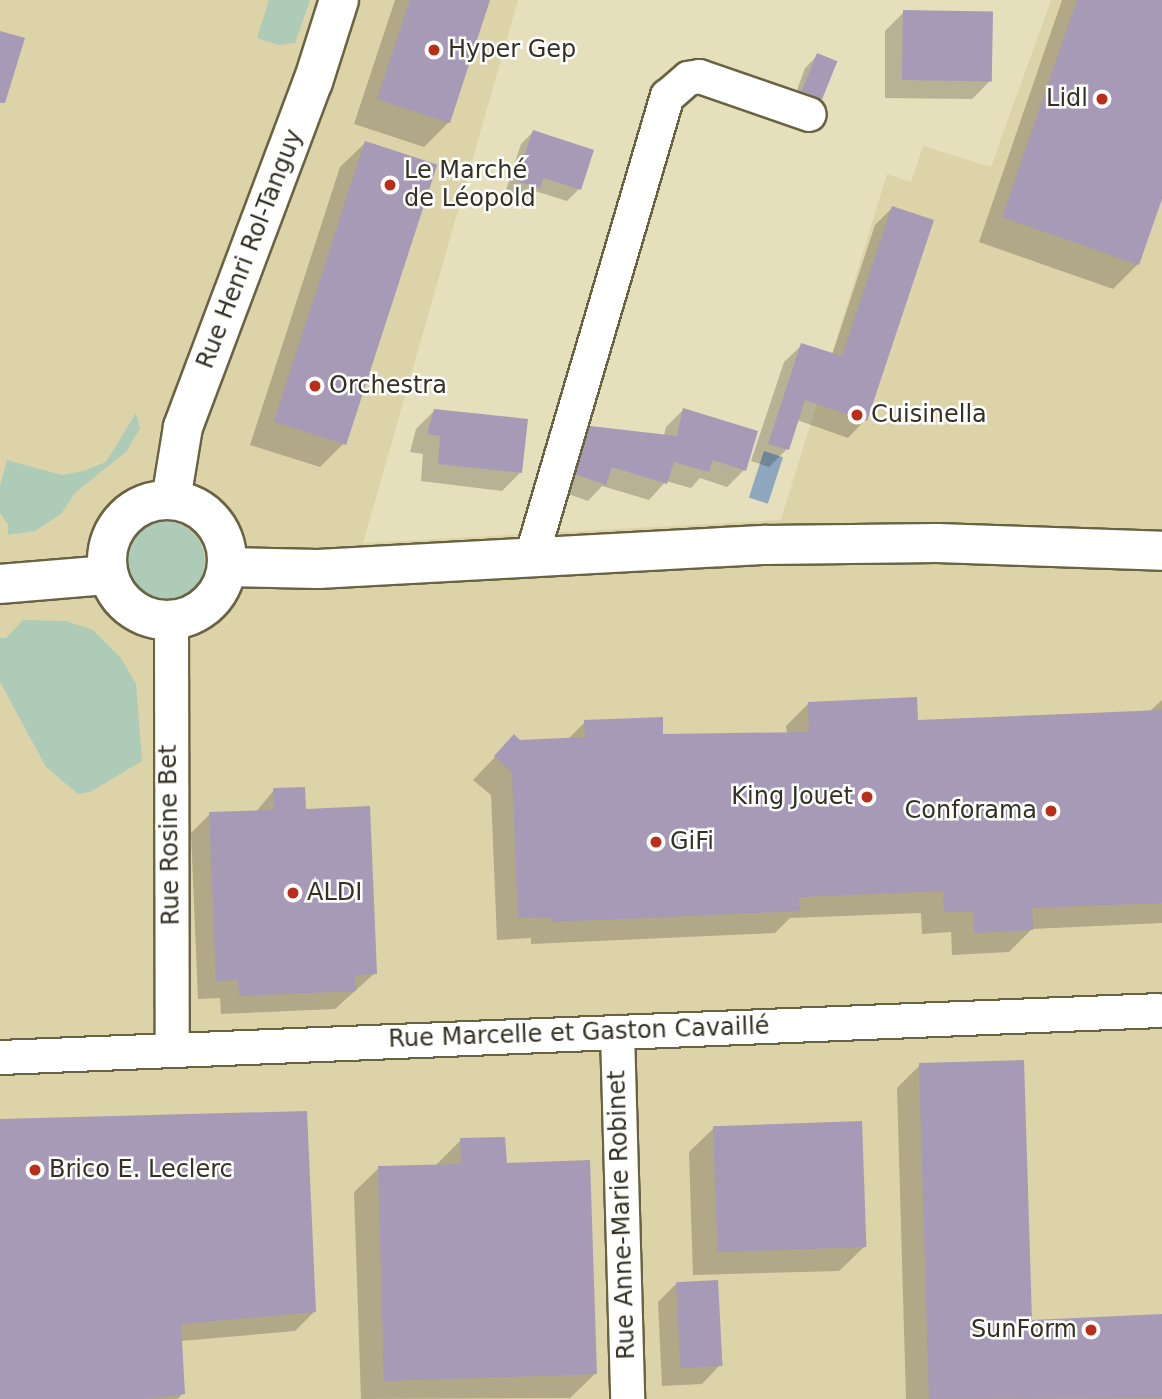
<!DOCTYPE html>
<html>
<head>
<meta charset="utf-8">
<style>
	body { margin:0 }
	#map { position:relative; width:1162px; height:1399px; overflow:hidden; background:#e6dfbb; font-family:"DejaVu Sans",sans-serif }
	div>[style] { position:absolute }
	.built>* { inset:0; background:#dcd3a8 }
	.green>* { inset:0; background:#adcbb7 }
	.round { border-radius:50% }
	.water>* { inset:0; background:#8ea7bf; transform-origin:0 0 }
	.shadow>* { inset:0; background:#0003 }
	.building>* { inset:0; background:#a79ab7; transform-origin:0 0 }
	.roads { filter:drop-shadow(2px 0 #696343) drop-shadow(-2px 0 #696343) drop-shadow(0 2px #696343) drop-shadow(0 -2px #696343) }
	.minor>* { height:33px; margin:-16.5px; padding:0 16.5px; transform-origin:16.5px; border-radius:16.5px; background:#fff }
	.tertiary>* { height:38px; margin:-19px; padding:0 19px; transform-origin:19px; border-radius:19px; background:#fff }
	.secondary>* { height:38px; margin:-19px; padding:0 19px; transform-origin:19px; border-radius:19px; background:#fff }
	.secondary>.ring { margin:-19px; padding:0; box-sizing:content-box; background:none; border:38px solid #fff; border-radius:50% }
	.dots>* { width:19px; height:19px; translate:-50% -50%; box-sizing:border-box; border:4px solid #fff; border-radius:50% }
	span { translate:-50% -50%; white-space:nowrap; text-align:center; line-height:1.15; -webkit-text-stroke:5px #fff; paint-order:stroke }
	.poi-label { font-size:24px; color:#343123 }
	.left { translate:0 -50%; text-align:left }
	.right { translate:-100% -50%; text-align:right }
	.street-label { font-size:24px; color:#343123 }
</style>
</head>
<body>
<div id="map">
	<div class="built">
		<div style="clip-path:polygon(0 0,518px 0,363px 543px,781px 520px,887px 174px,911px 182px,923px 146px,991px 167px,1051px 0,1162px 0,1162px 1399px,0 1399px)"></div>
	</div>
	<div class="green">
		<div style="clip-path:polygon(269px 0,310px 0,295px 43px,278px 45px,257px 38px)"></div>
		<div style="clip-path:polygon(136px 413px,140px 428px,127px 451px,76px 492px,61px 514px,35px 531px,8px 535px,8px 524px,0 513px,0 486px,7px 460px,62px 475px,83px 471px,106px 462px)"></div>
		<div class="round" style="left:123px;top:521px;width:82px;height:82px"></div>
		<div style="clip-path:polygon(23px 620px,66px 621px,93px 630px,121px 658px,136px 684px,142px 761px,90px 792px,78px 794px,46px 767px,0 682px,0 638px,6px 638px)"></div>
	</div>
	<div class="water">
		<div style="left:764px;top:451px;width:20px;height:49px;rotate:18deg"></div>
	</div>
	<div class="shadow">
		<div style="clip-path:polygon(395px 0,489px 0,449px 122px,424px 147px,354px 124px)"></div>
		<div style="clip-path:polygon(1062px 0,1162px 0,1162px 193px,1138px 264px,1113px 289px,979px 242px)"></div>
		<div style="clip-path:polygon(904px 12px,991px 80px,972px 99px,885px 98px,885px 31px)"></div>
		<div style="clip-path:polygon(818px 55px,821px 100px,809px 112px,792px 104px,805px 68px)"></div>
		<div style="clip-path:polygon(533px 132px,579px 189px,567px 201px,535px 191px,526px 200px,505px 193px,521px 144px)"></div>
		<div style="clip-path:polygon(365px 143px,345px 442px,320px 467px,250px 445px,340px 167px)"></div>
		<div style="clip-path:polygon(892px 208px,865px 420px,848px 438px,797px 420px,787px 449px,769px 467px,751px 461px,784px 362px,802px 345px,832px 355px,875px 225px)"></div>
		<div style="clip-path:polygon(683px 410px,744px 470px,727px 487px,700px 478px,691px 488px,666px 481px,649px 500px,602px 486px,588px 501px,560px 491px,573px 445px,590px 428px,664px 436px,666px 427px)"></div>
		<div style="clip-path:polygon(434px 411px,520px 473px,502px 491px,421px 481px,423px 454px,410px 452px,416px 429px)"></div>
		<div style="clip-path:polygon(1162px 700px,1162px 923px,1032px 929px,1009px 952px,952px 955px,951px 932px,922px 934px,921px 913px,790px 918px,775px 933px,531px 944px,531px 938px,497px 940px,491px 795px,473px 780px,514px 737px,520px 742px,567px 740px,585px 722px,662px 736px,787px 734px,786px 726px,809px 703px,917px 722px,1149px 712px)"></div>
		<div style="clip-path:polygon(274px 790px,304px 811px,375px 973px,335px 1009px,221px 1014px,220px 998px,198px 999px,191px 833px,210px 814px,255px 813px)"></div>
		<div style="clip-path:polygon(920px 1065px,1030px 1322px,1162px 1316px,1162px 1399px,906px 1399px,897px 1088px)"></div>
		<div style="clip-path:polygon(0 1122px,314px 1312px,295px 1331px,181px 1341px,183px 1393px,178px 1399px,0 1399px)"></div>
		<div style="clip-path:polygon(714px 1128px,864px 1247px,839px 1271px,693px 1275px,689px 1152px)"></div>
		<div style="clip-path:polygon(461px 1140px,505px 1165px,595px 1374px,570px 1398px,361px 1399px,354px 1192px,379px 1168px,436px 1165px)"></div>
		<div style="clip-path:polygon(676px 1284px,720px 1365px,702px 1384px,662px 1386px,658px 1302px)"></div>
	</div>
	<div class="building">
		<div style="clip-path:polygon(410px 0,490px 0,450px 123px,377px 99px)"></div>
		<div style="clip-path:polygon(1077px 0,1162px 0,1162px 199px,1139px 265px,1002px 217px)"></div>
		<div style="left:903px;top:10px;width:90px;height:70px;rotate:1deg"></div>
		<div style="clip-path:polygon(0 31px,25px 38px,5px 103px,0 103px)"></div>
		<div style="left:817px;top:53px;width:22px;height:41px;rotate:22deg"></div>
		<div style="clip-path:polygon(533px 130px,594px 150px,581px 190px,544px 178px,540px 188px,516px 181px)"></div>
		<div style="left:365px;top:141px;width:76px;height:295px;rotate:18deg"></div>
		<div style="clip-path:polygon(892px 206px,934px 220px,867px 421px,805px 400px,789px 450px,768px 444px,801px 343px,842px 356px)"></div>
		<div style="clip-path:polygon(683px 408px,758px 431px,746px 471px,713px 460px,709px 472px,674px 462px,667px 484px,612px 467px,606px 485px,575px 474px,590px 426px,677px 436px)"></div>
		<div style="clip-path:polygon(434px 409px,528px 419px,522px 473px,438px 464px,440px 436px,427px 434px)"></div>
		<div style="clip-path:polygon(917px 697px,918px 720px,1162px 710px,1162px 903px,1032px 908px,1033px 930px,974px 933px,973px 911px,944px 912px,943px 891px,799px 897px,800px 911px,552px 922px,552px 917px,518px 918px,512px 773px,494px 756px,514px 734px,520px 740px,585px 737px,584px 720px,663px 717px,663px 734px,809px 732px,808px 702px)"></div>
		<div style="clip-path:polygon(305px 787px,306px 809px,370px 806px,377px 974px,355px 975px,356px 991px,239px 996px,238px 980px,216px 981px,209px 812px,274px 810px,273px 788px)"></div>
		<div style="clip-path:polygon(1024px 1060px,1032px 1320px,1162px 1314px,1162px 1398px,929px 1399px,919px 1063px)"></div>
		<div style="clip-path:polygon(307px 1111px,316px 1312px,181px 1324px,185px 1394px,144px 1399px,0 1399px,0 1119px)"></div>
		<div style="left:862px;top:1121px;width:126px;height:149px;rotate:88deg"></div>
		<div style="clip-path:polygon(505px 1137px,507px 1163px,590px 1160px,597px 1374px,384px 1381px,378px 1166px,461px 1164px,460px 1138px)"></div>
		<div style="left:718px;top:1280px;width:86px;height:42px;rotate:87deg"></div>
	</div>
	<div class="roads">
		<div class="minor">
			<div style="left:531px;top:557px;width:481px;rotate:-73.6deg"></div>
			<div style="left:667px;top:96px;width:28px;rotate:-41deg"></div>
			<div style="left:688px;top:78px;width:11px;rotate:-10deg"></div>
			<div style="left:699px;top:76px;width:116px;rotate:19.1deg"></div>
			<div style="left:171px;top:620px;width:430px;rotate:89.9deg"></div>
			<div style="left:617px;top:1032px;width:367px;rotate:88.4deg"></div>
			<div style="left:0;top:1057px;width:1159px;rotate:-2.32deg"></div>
		</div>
		<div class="tertiary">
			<div style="left:171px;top:500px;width:74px;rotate:-80.7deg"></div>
			<div style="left:183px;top:427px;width:369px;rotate:-69.4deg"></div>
			<div style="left:313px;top:82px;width:86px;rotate:-72.4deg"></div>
		</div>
		<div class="secondary">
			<div class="ring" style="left:107px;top:500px;width:82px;height:82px"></div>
			<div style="left:227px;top:567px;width:91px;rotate:1.3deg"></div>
			<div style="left:318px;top:569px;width:449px;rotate:-3.1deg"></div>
			<div style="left:766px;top:545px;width:171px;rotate:-0.7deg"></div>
			<div style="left:937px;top:543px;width:225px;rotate:2deg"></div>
			<div style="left:0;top:584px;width:108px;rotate:-4.8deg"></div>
		</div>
	</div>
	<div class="dots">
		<div style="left:434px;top:50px;background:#ba2e19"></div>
		<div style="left:1102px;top:99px;background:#ba2e19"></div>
		<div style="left:390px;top:185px;background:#ba2e19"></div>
		<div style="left:315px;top:386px;background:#ba2e19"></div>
		<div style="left:857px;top:415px;background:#ba2e19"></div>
		<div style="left:867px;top:797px;background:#ba2e19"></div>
		<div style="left:1051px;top:811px;background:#ba2e19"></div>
		<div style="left:656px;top:842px;background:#ba2e19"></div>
		<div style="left:293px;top:893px;background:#ba2e19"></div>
		<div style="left:35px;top:1170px;background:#ba2e19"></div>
		<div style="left:1091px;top:1330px;background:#ba2e19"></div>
	</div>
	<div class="poi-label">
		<span class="left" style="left:448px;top:50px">Hyper Gep</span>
		<span class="right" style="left:1088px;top:99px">Lidl</span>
		<span class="left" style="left:404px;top:185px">Le Marché<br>de Léopold</span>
		<span class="left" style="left:329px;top:386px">Orchestra</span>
		<span class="left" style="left:871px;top:415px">Cuisinella</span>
		<span class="right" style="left:853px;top:797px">King Jouet</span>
		<span class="right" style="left:1037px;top:811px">Conforama</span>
		<span class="left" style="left:670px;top:842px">GiFi</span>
		<span class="left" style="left:307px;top:893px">ALDI</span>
		<span class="left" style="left:49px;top:1170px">Brico E. Leclerc</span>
		<span class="right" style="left:1077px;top:1330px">SunForm</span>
	</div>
	<div class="street-label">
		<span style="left:250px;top:249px;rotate:-69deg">Rue Henri Rol-Tanguy</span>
		<span style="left:170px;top:835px;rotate:-91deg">Rue Rosine Bet</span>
		<span style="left:579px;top:1033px;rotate:-2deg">Rue Marcelle et Gaston Cavaillé</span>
		<span style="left:622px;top:1215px;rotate:-92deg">Rue Anne-Marie Robinet</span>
	</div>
</div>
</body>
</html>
